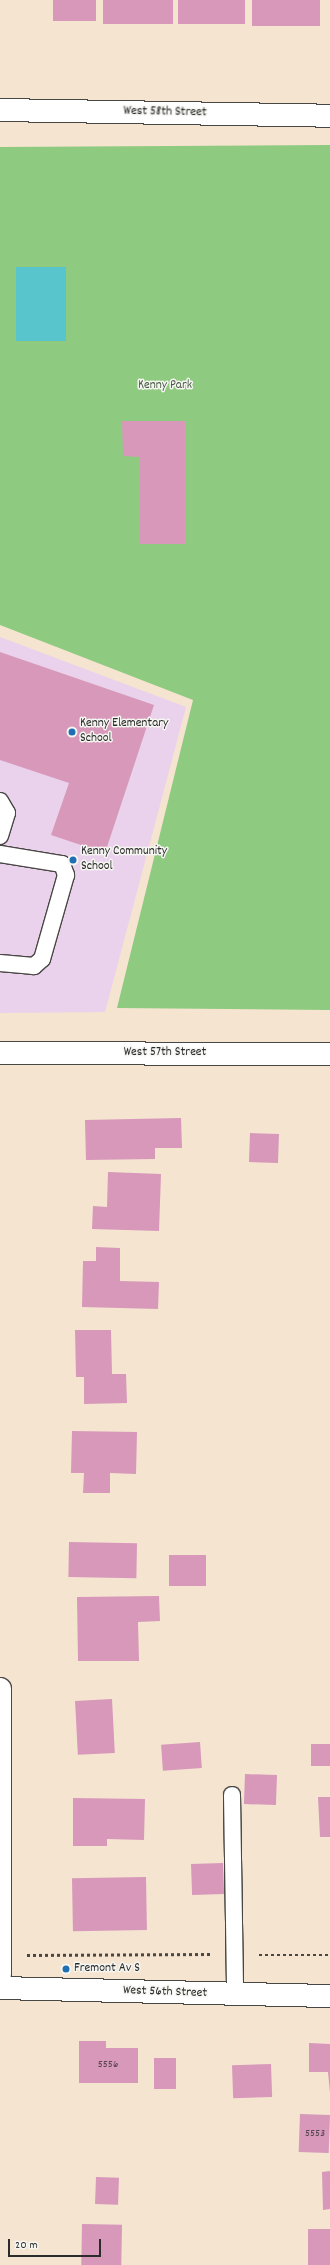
<!DOCTYPE html>
<html>
<head>
<meta charset="utf-8">
<style>
	body { margin:0 }
	#map { position:relative; width:330px; height:2265px; overflow:hidden; background:#f4e4d0; font-family:Dekko,sans-serif }
	div>[style] { position:absolute }
	.built>* { inset:0; background:#ead1ec }
	.green>* { inset:0; background:#8eca7f }
	.water>* { inset:0; background:#58c5cd; transform-origin:0 0 }
	.building>* { inset:0; background:#d798ba; transform-origin:0 0 }
	.path>* { height:2.5px; margin-top:-1.25px; transform-origin:0; background:repeating-linear-gradient(90deg,#494744 0 3px,transparent 0 6px) }
	.roads { filter:drop-shadow(1px 0 #494744) drop-shadow(-1px 0 #494744) drop-shadow(0 1px #494744) drop-shadow(0 -1px #494744) }
	.lane>* { height:16px; margin:-8px; padding:0 8px; transform-origin:8px; border-radius:8px; background:#fff }
	.street>* { height:22px; margin:-11px; padding:0 11px; transform-origin:11px; border-radius:11px; background:#fff }
	.secondary>* { height:22px; margin:-11px; padding:0 11px; transform-origin:11px; border-radius:11px; background:#fff }
	.dots>* { width:11px; height:11px; translate:-50% -50%; box-sizing:border-box; border:2px solid #f6f6f2; border-radius:50% }
	span { translate:-50% -50%; white-space:nowrap; text-align:center; line-height:1.15; -webkit-text-stroke:3px #f6f6f2; paint-order:stroke }
	.number-label { font-size:11px; color:#56464f }
	.number-label span { -webkit-text-stroke-width:0 }
	.street-label { font-size:13px; color:#2b2b2b }
	.park-label { font-size:13px; color:#495b44 }
	.poi-label { font-size:13px; color:#2b2b2b }
	.left { translate:0 -50%; text-align:left }
	.scale { position:absolute; left:8px; top:2239px; width:93px; height:18px; box-sizing:border-box; border:2px solid #2b2b2b; border-top:0; padding-left:5px; font-size:12px; line-height:14px; white-space:nowrap; color:#2b2b2b; -webkit-text-stroke:3px #f6f6f2; paint-order:stroke }
</style>
</head>
<body>
<div id="map">
	<div class="built">
		<div style="clip-path:polygon(0 637px,186px 707px,105px 1012px,0 1013px)"></div>
	</div>
	<div class="green">
		<div style="clip-path:polygon(330px 145px,330px 1010px,117px 1008px,193px 700px,0 625px,0 147px)"></div>
	</div>
	<div class="water">
		<div style="left:66px;top:267px;width:74px;height:50px;rotate:90deg"></div>
	</div>
	<div class="building">
		<div style="left:53px;top:0;width:43px;height:21px"></div>
		<div style="left:103px;top:0;width:70px;height:24px"></div>
		<div style="left:178px;top:0;width:67px;height:24px"></div>
		<div style="left:252px;top:0;width:68px;height:26px"></div>
		<div style="clip-path:polygon(122px 421px,185px 421px,185px 544px,140px 544px,140px 457px,123px 456px)"></div>
		<div style="clip-path:polygon(0 652px,154px 705px,105px 853px,51px 835px,69px 783px,0 760px)"></div>
		<div style="clip-path:polygon(181px 1118px,182px 1148px,155px 1148px,155px 1159px,86px 1160px,85px 1120px)"></div>
		<div style="left:250px;top:1133px;width:29px;height:29px;rotate:2deg"></div>
		<div style="clip-path:polygon(108px 1172px,161px 1174px,159px 1231px,92px 1229px,93px 1206px,107px 1207px)"></div>
		<div style="clip-path:polygon(96px 1247px,120px 1248px,120px 1281px,159px 1282px,158px 1309px,82px 1307px,83px 1261px,96px 1261px)"></div>
		<div style="clip-path:polygon(75px 1330px,111px 1330px,112px 1374px,126px 1374px,127px 1403px,84px 1404px,84px 1377px,76px 1377px)"></div>
		<div style="clip-path:polygon(72px 1431px,137px 1432px,136px 1474px,110px 1473px,110px 1493px,83px 1493px,84px 1473px,71px 1473px)"></div>
		<div style="left:69px;top:1542px;width:68px;height:35px;rotate:1deg"></div>
		<div style="left:169px;top:1555px;width:37px;height:31px"></div>
		<div style="clip-path:polygon(159px 1596px,160px 1621px,138px 1622px,139px 1661px,78px 1661px,77px 1597px)"></div>
		<div style="left:112px;top:1699px;width:54px;height:37px;rotate:87deg"></div>
		<div style="left:200px;top:1742px;width:26px;height:39px;rotate:86deg"></div>
		<div style="left:311px;top:1744px;width:19px;height:22px"></div>
		<div style="left:245px;top:1774px;width:32px;height:30px;rotate:2deg"></div>
		<div style="clip-path:polygon(318px 1797px,330px 1797px,330px 1837px,320px 1837px)"></div>
		<div style="clip-path:polygon(73px 1798px,145px 1799px,144px 1840px,107px 1839px,107px 1846px,73px 1846px)"></div>
		<div style="left:223px;top:1863px;width:31px;height:32px;rotate:88deg"></div>
		<div style="left:146px;top:1877px;width:53px;height:74px;rotate:89deg"></div>
		<div style="clip-path:polygon(79px 2041px,106px 2041px,106px 2048px,138px 2048px,138px 2083px,79px 2083px)"></div>
		<div style="clip-path:polygon(309px 2043px,330px 2044px,330px 2093px,328px 2072px,309px 2072px)"></div>
		<div style="left:154px;top:2058px;width:22px;height:31px"></div>
		<div style="left:271px;top:2064px;width:33px;height:39px;rotate:88deg"></div>
		<div style="left:300px;top:2114px;width:30px;height:38px;rotate:2deg"></div>
		<div style="clip-path:polygon(330px 2171px,330px 2209px,323px 2210px,322px 2172px)"></div>
		<div style="left:96px;top:2177px;width:23px;height:27px;rotate:2deg"></div>
		<div style="left:82px;top:2224px;width:40px;height:41px;rotate:1deg"></div>
		<div style="left:330px;top:2229px;width:36px;height:22px;rotate:90deg"></div>
	</div>
	<div class="path">
		<div style="left:27px;top:1955px;width:183px;rotate:-0.3deg"></div>
		<div style="left:259px;top:1955px;width:71px"></div>
	</div>
	<div class="roads">
		<div class="lane">
			<div style="left:0;top:801px;width:14px;rotate:60deg"></div>
			<div style="left:7px;top:813px;width:24px;rotate:107deg"></div>
			<div style="left:0;top:854px;width:63px;rotate:9.2deg"></div>
			<div style="left:62px;top:864px;width:12px;rotate:70deg"></div>
			<div style="left:66px;top:875px;width:87px;rotate:105.9deg"></div>
			<div style="left:42px;top:959px;width:11px;rotate:139deg"></div>
			<div style="left:34px;top:966px;width:34px;rotate:-175deg"></div>
			<div style="left:232px;top:1795px;width:201px;rotate:89.1deg"></div>
		</div>
		<div class="street">
			<div style="left:0;top:1053px;width:330px;rotate:0.2deg"></div>
			<div style="left:0;top:1689px;width:285px;rotate:90deg"></div>
		</div>
		<div class="secondary">
			<div style="left:0;top:110px;width:330px;rotate:1deg"></div>
			<div style="left:0;top:1988px;width:330px;rotate:1.4deg"></div>
		</div>
	</div>
	<div class="dots">
		<div style="left:72px;top:732px;background:#1f6fb2"></div>
		<div style="left:73px;top:860px;background:#1f6fb2"></div>
		<div style="left:66px;top:1969px;background:#1f6fb2"></div>
	</div>
	<div class="number-label">
		<span style="left:108px;top:2065px">5556</span>
		<span style="left:315px;top:2134px">5553</span>
	</div>
	<div class="street-label">
		<span style="left:165px;top:113px;rotate:1deg">West 58th Street</span>
		<span style="left:165px;top:1053px">West 57th Street</span>
		<span style="left:165px;top:1993px;rotate:2deg">West 56th Street</span>
	</div>
	<div class="park-label">
		<span style="left:165px;top:386px">Kenny Park</span>
	</div>
	<div class="poi-label">
		<span class="left" style="left:80px;top:732px">Kenny Elementary<br>School</span>
		<span class="left" style="left:81px;top:860px">Kenny Community<br>School</span>
		<span class="left" style="left:74px;top:1969px">Fremont Av S</span>
	</div>
	<div class="scale">20 m</div>
</div>
</body>
</html>
